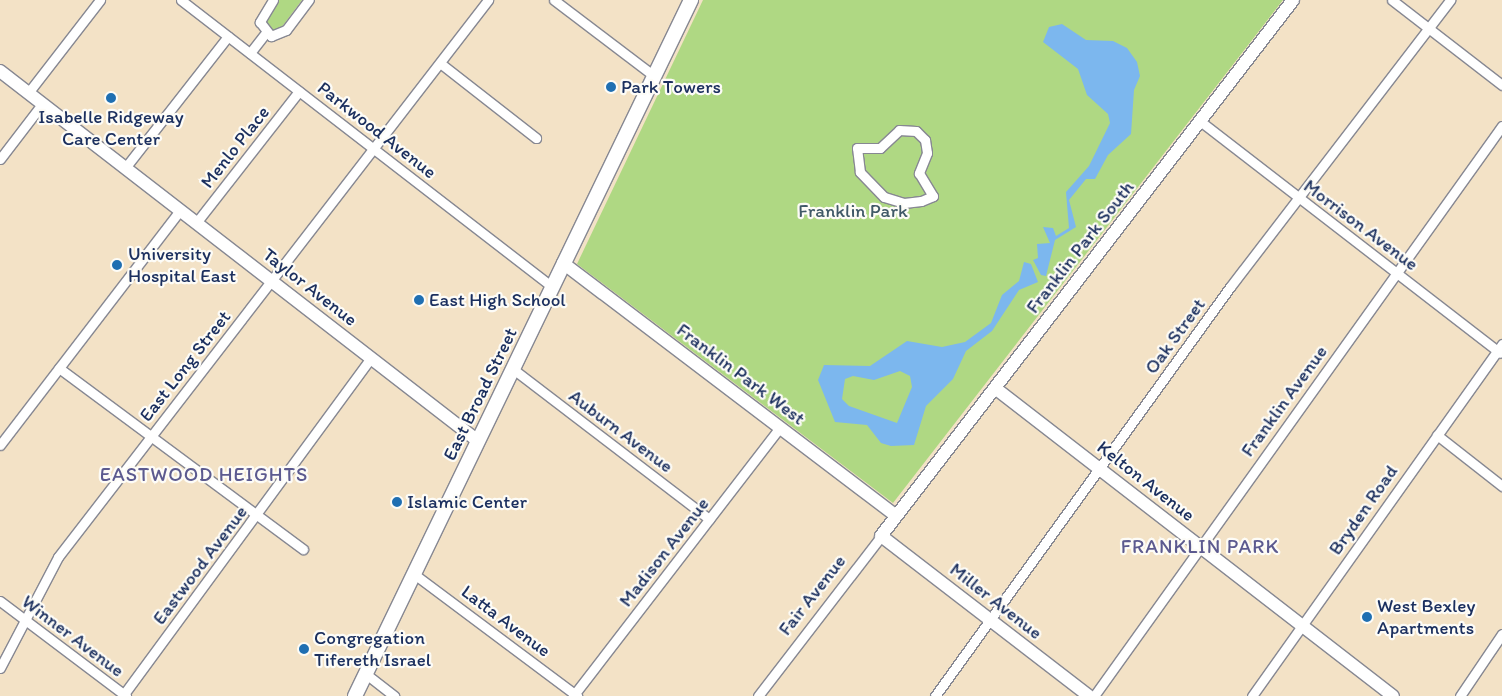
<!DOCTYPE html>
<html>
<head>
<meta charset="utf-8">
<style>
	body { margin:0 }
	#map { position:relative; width:1502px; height:696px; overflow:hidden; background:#f3e2c6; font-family:Itim,sans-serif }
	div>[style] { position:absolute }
	.green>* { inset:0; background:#afd883 }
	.water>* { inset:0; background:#7cb7ee }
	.roads { filter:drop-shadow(1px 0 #878892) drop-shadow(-1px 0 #878892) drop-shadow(0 1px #878892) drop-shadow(0 -1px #878892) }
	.street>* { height:9px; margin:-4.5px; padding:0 4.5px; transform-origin:4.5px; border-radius:4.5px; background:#fff }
	.secondary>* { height:12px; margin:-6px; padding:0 6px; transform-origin:6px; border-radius:6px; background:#fff }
	.primary>* { height:14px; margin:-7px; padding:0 7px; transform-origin:7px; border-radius:7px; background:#fff }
	.dots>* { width:14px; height:14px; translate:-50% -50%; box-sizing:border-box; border:2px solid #fdfcf7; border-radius:50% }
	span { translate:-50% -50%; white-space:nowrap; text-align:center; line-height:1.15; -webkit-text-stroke:4.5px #fdfcf7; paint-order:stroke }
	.poi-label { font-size:19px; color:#1b2f5e }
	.left { translate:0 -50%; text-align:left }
	.street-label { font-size:19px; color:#1b2f5e }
	.park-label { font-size:19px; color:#405967 }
	.neighbourhood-label { font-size:20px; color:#5c5a8f; letter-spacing:1px }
</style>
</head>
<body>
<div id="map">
	<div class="green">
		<div style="clip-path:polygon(278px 0,302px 0,281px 28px,271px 31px,264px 20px)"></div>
		<div style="clip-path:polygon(703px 0,1283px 0,893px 503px,577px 264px)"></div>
	</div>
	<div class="water">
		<div style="clip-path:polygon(1062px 24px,1086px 40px,1113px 41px,1127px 48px,1137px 62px,1140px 76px,1134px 90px,1131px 134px,1108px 155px,1095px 179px,1086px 179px,1069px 200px,1076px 227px,1055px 240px,1046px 276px,1041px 275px,1033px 260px,1038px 258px,1037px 244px,1050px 243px,1043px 227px,1053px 228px,1056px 236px,1069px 228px,1066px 192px,1089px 166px,1110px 123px,1108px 114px,1087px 95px,1078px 69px,1043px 42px,1049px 27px)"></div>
		<div style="clip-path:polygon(evenodd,1024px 262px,1031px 264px,1038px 282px,1019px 290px,992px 331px,966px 351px,953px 379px,926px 406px,914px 445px,891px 446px,881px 443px,867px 425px,835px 422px,818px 380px,824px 365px,870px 366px,907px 341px,942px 347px,965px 342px,991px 323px,1002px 295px,1019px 281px,1024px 262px,900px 371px,910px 376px,912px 387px,897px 423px,849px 406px,842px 399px,845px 379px,853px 376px,874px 380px,900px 371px)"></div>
	</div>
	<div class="roads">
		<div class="street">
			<div style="left:181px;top:0;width:469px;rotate:37.7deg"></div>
			<div style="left:273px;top:0;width:26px;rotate:121deg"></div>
			<div style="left:260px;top:22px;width:18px;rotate:52deg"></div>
			<div style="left:271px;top:36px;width:16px;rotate:-22deg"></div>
			<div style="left:286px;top:30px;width:38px;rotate:-53deg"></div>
			<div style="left:554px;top:0;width:126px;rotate:37.2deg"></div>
			<div style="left:1392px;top:0;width:139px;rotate:37.7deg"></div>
			<div style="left:250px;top:53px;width:24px;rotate:-52deg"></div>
			<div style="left:440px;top:63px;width:122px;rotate:38deg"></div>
			<div style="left:28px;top:93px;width:118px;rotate:-52.3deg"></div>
			<div style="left:1200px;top:121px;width:379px;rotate:37.7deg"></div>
			<div style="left:899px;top:130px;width:17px;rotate:3deg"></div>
			<div style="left:916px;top:131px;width:13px;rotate:45deg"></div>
			<div style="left:925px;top:140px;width:13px;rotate:81deg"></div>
			<div style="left:927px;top:153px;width:22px;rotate:112deg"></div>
			<div style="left:919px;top:173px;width:27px;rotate:59deg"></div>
			<div style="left:933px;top:196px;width:13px;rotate:157deg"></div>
			<div style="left:921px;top:201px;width:17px;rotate:173deg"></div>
			<div style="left:904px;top:203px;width:21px;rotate:-163deg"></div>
			<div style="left:884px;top:197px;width:35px;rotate:-134deg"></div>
			<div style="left:860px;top:172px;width:24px;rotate:-97deg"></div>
			<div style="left:857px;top:148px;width:23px"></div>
			<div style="left:880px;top:148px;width:26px;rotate:-43deg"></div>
			<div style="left:0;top:159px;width:69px;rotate:-52.6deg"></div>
			<div style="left:125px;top:168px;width:167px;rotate:-52deg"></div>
			<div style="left:196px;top:223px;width:167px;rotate:-52deg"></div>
			<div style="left:59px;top:368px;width:304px;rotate:36.6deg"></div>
			<div style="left:513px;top:369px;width:247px;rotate:37.4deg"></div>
			<div style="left:1437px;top:435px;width:83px;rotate:38.1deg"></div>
			<div style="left:0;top:445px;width:296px;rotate:-52.5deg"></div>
			<div style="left:414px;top:574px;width:204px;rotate:36.8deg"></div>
			<div style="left:0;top:601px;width:158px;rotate:37deg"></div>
			<div style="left:0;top:668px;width:125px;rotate:-62.4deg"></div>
			<div style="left:58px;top:557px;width:704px;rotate:-52.33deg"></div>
			<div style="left:366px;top:674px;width:36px;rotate:38deg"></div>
			<div style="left:124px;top:694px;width:417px;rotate:-53.7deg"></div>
			<div style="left:573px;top:696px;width:339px;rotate:-52.4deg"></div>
			<div style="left:758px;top:696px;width:202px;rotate:-52.4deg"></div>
			<div style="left:935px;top:696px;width:504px;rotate:-54.2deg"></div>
			<div style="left:1230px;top:287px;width:362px;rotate:-52.5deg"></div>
			<div style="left:1094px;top:696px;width:701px;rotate:-54.41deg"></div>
			<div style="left:1252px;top:696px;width:432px;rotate:-54.6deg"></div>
			<div style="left:1460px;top:696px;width:75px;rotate:-55.9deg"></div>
		</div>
		<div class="secondary">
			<div style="left:0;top:71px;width:604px;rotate:37.74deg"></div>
			<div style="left:563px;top:263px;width:418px;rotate:37.2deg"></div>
			<div style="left:995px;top:388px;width:503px;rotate:37.74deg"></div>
			<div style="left:1089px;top:696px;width:262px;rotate:-142.4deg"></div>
			<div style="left:881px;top:536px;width:676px;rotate:-52.45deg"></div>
		</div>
		<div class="primary">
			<div style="left:355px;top:696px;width:773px;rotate:-64.23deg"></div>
		</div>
	</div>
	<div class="dots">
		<div style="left:611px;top:87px;background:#1f6fb2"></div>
		<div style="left:111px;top:98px;background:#1f6fb2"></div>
		<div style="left:117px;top:265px;background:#1f6fb2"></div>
		<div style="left:419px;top:300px;background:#1f6fb2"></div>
		<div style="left:397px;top:502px;background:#1f6fb2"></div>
		<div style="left:1367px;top:617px;background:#1f6fb2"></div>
		<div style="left:304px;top:649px;background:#1f6fb2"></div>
	</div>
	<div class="poi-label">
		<span class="left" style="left:621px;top:87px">Park Towers</span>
		<span style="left:111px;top:128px">Isabelle Ridgeway<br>Care Center</span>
		<span class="left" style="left:128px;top:265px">University<br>Hospital East</span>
		<span class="left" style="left:429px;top:300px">East High School</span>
		<span class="left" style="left:407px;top:502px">Islamic Center</span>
		<span class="left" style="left:1377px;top:617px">West Bexley<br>Apartments</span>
		<span class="left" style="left:314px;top:649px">Congregation<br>Tifereth Israel</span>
	</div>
	<div class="street-label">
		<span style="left:377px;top:130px;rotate:38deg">Parkwood Avenue</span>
		<span style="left:235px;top:147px;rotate:-52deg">Menlo Place</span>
		<span style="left:1361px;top:225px;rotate:37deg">Morrison Avenue</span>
		<span style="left:1080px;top:247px;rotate:-52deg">Franklin Park South</span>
		<span style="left:310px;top:287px;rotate:38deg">Taylor Avenue</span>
		<span style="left:1175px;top:336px;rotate:-54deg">Oak Street</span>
		<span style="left:185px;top:366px;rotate:-52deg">East Long Street</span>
		<span style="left:741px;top:374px;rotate:37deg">Franklin Park West</span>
		<span style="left:480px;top:394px;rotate:-64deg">East Broad Street</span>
		<span style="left:1284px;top:401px;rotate:-54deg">Franklin Avenue</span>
		<span style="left:621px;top:431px;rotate:37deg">Auburn Avenue</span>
		<span style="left:1146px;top:481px;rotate:38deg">Kelton Avenue</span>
		<span style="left:1363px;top:510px;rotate:-55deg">Bryden Road</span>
		<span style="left:664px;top:552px;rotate:-52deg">Madison Avenue</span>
		<span style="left:200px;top:565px;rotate:-53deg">Eastwood Avenue</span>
		<span style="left:812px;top:595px;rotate:-52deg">Fair Avenue</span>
		<span style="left:996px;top:601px;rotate:38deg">Miller Avenue</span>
		<span style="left:506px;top:621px;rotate:37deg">Latta Avenue</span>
		<span style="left:73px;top:636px;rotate:37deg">Winner Avenue</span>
	</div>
	<div class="park-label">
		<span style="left:853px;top:211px">Franklin Park</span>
	</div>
	<div class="neighbourhood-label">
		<span style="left:204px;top:474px">EASTWOOD HEIGHTS</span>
		<span style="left:1200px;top:546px">FRANKLIN PARK</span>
	</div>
</div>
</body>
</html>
